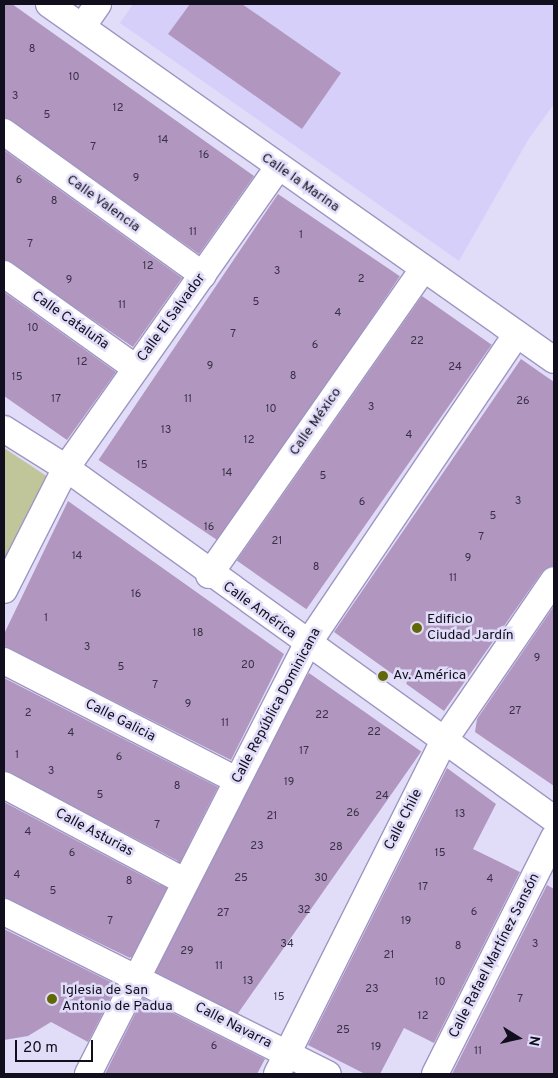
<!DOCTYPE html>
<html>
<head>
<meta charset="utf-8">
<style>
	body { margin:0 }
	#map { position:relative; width:558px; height:1078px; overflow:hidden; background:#e1ddf9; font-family:Overpass,sans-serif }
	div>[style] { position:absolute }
	.built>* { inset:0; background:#d6cffa }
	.green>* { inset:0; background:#c1c59a }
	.building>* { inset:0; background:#b197c0; transform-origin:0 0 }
	.roads { filter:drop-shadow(1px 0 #9e96c2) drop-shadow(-1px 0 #9e96c2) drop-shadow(0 1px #9e96c2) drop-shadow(0 -1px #9e96c2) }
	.street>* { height:26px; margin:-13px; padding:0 13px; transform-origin:13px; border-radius:13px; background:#fff }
	.dots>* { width:14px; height:14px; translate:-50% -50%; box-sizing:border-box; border:2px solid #e1ddf9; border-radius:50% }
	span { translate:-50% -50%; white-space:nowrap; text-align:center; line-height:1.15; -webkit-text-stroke:5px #e1ddf9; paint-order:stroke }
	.number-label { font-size:11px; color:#393046 }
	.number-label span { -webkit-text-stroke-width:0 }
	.street-label { font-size:14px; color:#110e1e }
	.poi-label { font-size:14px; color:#110e1e }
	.left { translate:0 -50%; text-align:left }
	.frame { position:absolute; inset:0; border:5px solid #110e1e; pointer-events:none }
	.north { position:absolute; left:493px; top:1013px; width:50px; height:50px; -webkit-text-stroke:4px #e1ddf9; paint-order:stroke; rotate:100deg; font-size:14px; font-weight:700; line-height:20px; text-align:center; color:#110e1e }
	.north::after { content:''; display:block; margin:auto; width:18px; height:22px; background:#110e1e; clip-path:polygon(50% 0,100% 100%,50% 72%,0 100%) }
	.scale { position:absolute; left:15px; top:1040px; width:78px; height:22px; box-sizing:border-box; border:2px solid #110e1e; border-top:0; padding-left:6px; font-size:15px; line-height:18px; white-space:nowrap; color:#110e1e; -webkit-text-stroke:4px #e1ddf9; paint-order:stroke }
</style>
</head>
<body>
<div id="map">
	<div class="built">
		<div style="clip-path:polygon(133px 4px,554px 4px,554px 104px,528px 140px,459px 261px,120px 23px)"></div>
	</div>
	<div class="green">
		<div style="clip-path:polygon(4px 448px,48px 477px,4px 568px)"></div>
	</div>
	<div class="building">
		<div style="clip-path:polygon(4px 4px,12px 4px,254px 176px,199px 254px,4px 117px)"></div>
		<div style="clip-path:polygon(190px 4px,242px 4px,341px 73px,302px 129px,168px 34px)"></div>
		<div style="clip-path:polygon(4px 150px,182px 278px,133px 347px,4px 259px)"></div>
		<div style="left:278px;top:194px;width:147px;height:321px;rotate:34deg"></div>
		<div style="clip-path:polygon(4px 292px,116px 372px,67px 440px,4px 396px)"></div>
		<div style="left:422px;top:296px;width:85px;height:323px;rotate:35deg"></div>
		<div style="clip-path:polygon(521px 359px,554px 382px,554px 565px,542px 572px,444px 711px,334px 632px)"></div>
		<div style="clip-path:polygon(68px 501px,284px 654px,231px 760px,4px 646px,4px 634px)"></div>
		<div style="clip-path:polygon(554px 606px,554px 786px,475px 732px,477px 719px)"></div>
		<div style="left:309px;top:673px;width:137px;height:335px;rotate:35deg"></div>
		<div style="clip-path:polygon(4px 678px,218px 787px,180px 862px,4px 770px)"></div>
		<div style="clip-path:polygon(447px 768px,496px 804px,473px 849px,520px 872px,434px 1043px,404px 1028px,380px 1074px,365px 1074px,308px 1045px)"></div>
		<div style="clip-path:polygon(4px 802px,166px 888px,130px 958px,4px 897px)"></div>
		<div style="clip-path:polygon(547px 885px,554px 889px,554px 1074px,452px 1074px)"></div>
		<div style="clip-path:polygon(4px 929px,117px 985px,88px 1042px,51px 1022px,28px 1036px,4px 1040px)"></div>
		<div style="clip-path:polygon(143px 998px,265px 1059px,257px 1074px,105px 1074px)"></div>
	</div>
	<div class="roads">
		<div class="street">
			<div style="left:49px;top:4px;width:618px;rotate:35.18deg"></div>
			<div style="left:82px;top:27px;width:28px;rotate:-55deg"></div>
			<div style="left:4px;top:132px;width:245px;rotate:35.7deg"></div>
			<div style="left:4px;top:274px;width:162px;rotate:35.5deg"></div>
			<div style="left:4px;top:429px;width:73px;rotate:32.2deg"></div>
			<div style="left:66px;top:468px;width:601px;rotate:35.73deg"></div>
			<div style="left:209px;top:575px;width:373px;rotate:-55deg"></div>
			<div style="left:4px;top:590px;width:137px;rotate:-63.1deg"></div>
			<div style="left:66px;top:468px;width:367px;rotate:-54.8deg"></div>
			<div style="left:4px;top:661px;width:262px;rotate:27.1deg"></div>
			<div style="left:4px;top:785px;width:204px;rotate:28.1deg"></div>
			<div style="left:4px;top:912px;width:362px;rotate:26.6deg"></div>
			<div style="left:88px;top:1074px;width:482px;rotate:-63deg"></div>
			<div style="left:307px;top:645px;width:375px;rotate:-56deg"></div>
			<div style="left:277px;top:1074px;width:371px;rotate:-63.4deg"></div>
			<div style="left:443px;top:742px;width:196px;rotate:-55.6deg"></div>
			<div style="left:435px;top:1074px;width:265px;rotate:-63.3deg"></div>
		</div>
	</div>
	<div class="dots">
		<div style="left:417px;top:628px;background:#636807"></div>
		<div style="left:383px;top:676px;background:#636807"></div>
		<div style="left:52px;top:999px;background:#636807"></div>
	</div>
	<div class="number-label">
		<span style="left:32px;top:49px">8</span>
		<span style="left:74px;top:77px">10</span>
		<span style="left:15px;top:96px">3</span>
		<span style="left:118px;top:108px">12</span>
		<span style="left:47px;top:115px">5</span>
		<span style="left:163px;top:140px">14</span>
		<span style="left:93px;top:147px">7</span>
		<span style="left:204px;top:155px">16</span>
		<span style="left:136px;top:178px">9</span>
		<span style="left:19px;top:180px">6</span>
		<span style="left:54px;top:201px">8</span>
		<span style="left:193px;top:232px">11</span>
		<span style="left:301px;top:235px">1</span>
		<span style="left:30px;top:244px">7</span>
		<span style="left:148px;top:266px">12</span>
		<span style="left:277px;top:271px">3</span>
		<span style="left:361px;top:279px">2</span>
		<span style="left:69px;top:280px">9</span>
		<span style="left:256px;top:302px">5</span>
		<span style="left:122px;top:305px">11</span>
		<span style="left:338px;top:313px">4</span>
		<span style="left:33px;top:328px">10</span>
		<span style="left:233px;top:334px">7</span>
		<span style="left:417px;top:341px">22</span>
		<span style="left:315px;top:345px">6</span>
		<span style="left:82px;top:362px">12</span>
		<span style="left:210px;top:366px">9</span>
		<span style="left:455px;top:367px">24</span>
		<span style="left:293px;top:376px">8</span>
		<span style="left:17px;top:377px">15</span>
		<span style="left:56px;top:399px">17</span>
		<span style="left:188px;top:399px">11</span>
		<span style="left:523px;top:401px">26</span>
		<span style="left:371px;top:407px">3</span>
		<span style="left:271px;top:409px">10</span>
		<span style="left:166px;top:430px">13</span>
		<span style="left:409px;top:435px">4</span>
		<span style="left:249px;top:440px">12</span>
		<span style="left:142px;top:465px">15</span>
		<span style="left:227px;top:473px">14</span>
		<span style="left:323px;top:476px">5</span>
		<span style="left:518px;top:501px">3</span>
		<span style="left:362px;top:502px">6</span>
		<span style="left:493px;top:516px">5</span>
		<span style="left:209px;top:527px">16</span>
		<span style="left:481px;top:537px">7</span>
		<span style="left:277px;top:541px">21</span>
		<span style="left:77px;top:556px">14</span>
		<span style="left:468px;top:558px">9</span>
		<span style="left:316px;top:567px">8</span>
		<span style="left:453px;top:578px">11</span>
		<span style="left:136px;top:594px">16</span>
		<span style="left:46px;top:618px">1</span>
		<span style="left:198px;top:633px">18</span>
		<span style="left:87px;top:647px">3</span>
		<span style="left:537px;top:658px">9</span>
		<span style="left:248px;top:665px">20</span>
		<span style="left:121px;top:667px">5</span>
		<span style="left:155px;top:685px">7</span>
		<span style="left:188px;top:704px">9</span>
		<span style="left:515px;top:711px">27</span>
		<span style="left:28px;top:713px">2</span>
		<span style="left:322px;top:715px">22</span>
		<span style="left:225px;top:723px">11</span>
		<span style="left:374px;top:732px">22</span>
		<span style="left:71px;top:733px">4</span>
		<span style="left:304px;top:751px">17</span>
		<span style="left:17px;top:755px">1</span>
		<span style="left:119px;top:757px">6</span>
		<span style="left:51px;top:771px">3</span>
		<span style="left:289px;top:782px">19</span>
		<span style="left:177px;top:786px">8</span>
		<span style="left:100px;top:795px">5</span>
		<span style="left:382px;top:796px">24</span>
		<span style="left:353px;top:813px">26</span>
		<span style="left:460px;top:814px">13</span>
		<span style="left:272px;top:816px">21</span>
		<span style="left:157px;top:825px">7</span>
		<span style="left:28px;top:832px">4</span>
		<span style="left:257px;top:846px">23</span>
		<span style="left:336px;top:847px">28</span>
		<span style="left:72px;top:853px">6</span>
		<span style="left:440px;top:853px">15</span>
		<span style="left:17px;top:875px">4</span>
		<span style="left:241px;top:878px">25</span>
		<span style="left:321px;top:878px">30</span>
		<span style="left:490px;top:879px">4</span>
		<span style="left:129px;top:881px">8</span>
		<span style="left:423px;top:887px">17</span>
		<span style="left:53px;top:891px">5</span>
		<span style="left:304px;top:910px">32</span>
		<span style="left:474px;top:912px">6</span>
		<span style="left:223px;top:913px">27</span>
		<span style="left:110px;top:921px">7</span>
		<span style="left:406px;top:921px">19</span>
		<span style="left:287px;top:944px">34</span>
		<span style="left:535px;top:944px">3</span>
		<span style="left:458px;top:946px">8</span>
		<span style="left:187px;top:951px">29</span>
		<span style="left:389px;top:955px">21</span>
		<span style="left:219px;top:966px">11</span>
		<span style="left:248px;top:981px">13</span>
		<span style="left:440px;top:982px">10</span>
		<span style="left:372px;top:989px">23</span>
		<span style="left:279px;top:997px">15</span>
		<span style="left:520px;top:999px">7</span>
		<span style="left:423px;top:1016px">12</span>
		<span style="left:343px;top:1030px">25</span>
		<span style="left:214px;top:1046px">6</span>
		<span style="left:376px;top:1047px">19</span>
		<span style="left:478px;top:1051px">11</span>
	</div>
	<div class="street-label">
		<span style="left:300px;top:183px;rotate:35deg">Calle la Marina</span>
		<span style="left:103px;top:204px;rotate:36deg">Calle Valencia</span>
		<span style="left:172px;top:318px;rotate:-54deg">Calle El Salvador</span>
		<span style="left:70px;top:321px;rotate:35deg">Calle Cataluña</span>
		<span style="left:316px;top:422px;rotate:-55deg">Calle México</span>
		<span style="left:259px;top:611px;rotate:36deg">Calle América</span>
		<span style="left:277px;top:706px;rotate:-62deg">Calle República Dominicana</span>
		<span style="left:120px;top:721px;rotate:27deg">Calle Galicia</span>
		<span style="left:404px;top:820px;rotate:-63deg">Calle Chile</span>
		<span style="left:94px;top:833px;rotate:28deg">Calle Asturias</span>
		<span style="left:495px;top:956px;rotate:-63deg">Calle Rafael Martínez Sansón</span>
		<span style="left:233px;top:1026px;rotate:27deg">Calle Navarra</span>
	</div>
	<div class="poi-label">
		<span class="left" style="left:427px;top:628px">Edificio<br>Ciudad Jardín</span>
		<span class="left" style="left:393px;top:676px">Av. América</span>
		<span class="left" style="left:62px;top:999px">Iglesia de San<br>Antonio de Padua</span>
	</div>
	<div class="frame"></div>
	<div class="north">N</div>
	<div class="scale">20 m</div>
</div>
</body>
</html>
